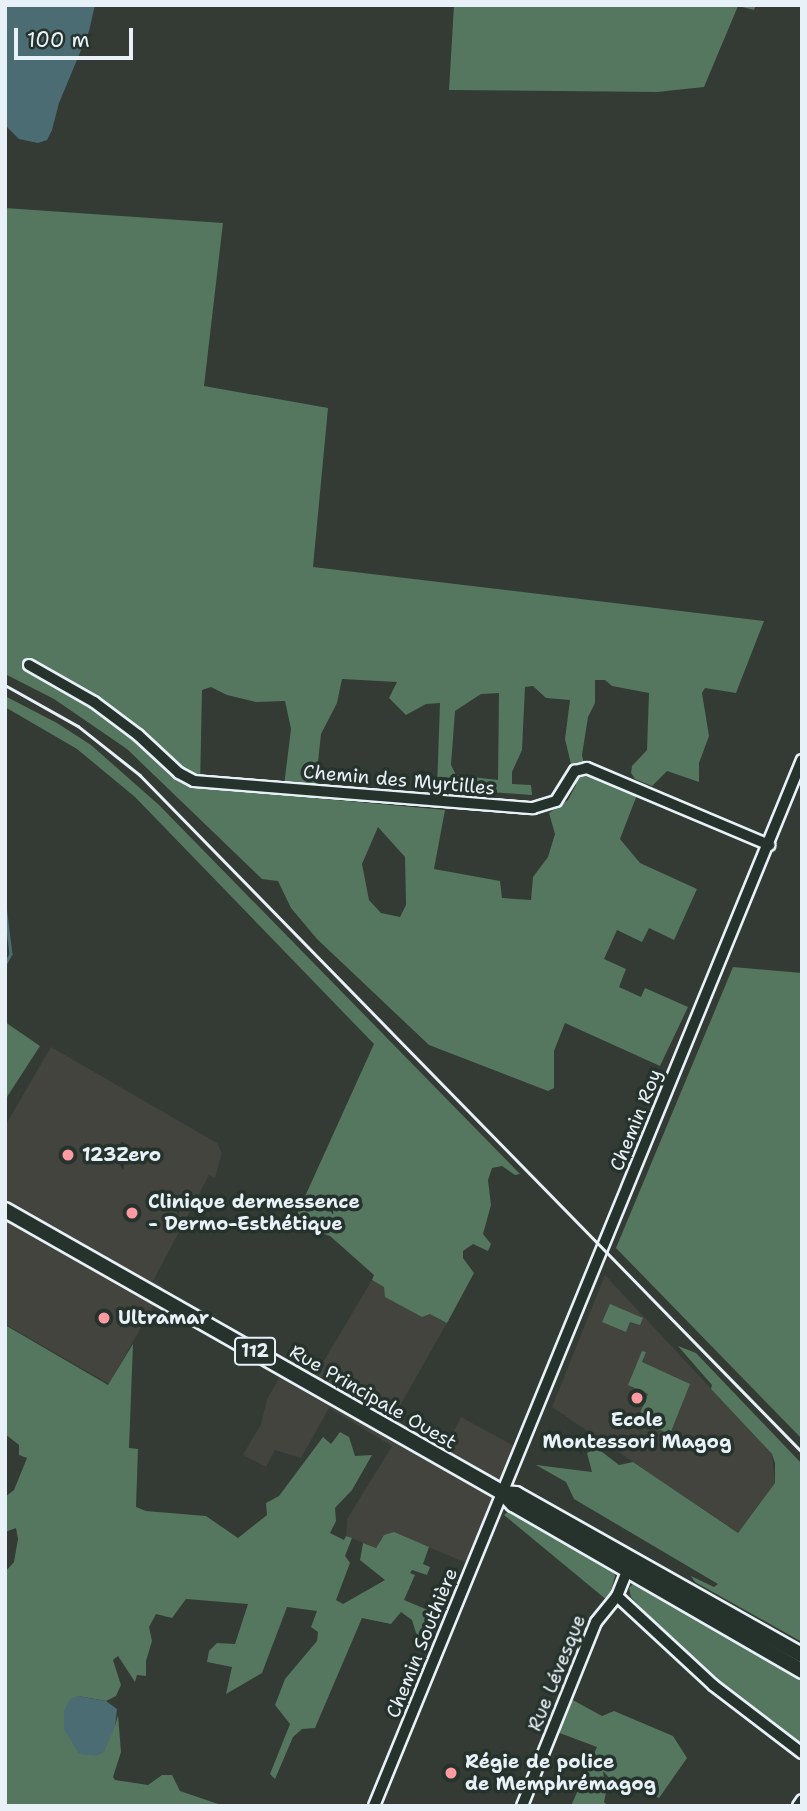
<!DOCTYPE html>
<html>
<head>
<meta charset="utf-8">
<style>
	body { margin:0 }
	#map { position:relative; width:807px; height:1811px; overflow:hidden; background:#333b34; font-family:"Shantell Sans",sans-serif }
	div>[style] { position:absolute }
	.built>* { inset:0; background:#42443d }
	.green>* { inset:0; background:#55765f }
	.water>* { inset:0; background:#4b6c72 }
	.stream>* { height:2.5px; margin:-1.25px; padding:0 1.25px; transform-origin:1.25px; border-radius:1.25px; background:#4b6c72 }
	.roads { filter:drop-shadow(2px 0 #e8f1f8) drop-shadow(-2px 0 #e8f1f8) drop-shadow(0 2px #e8f1f8) drop-shadow(0 -2px #e8f1f8) }
	.minor>* { height:10px; margin:-5px; padding:0 5px; transform-origin:5px; border-radius:5px; background:#26332d }
	.major>* { height:14px; margin:-7px; padding:0 7px; transform-origin:7px; border-radius:7px; background:#26332d }
	.rail>* { height:2.5px; margin:-1.25px; padding:0 1.25px; transform-origin:1.25px; border-radius:1.25px; background:#e8f1f8 }
	.dots>* { width:19px; height:19px; translate:-50% -50%; box-sizing:border-box; border:4px solid #26332d; border-radius:50% }
	span { translate:-50% -50%; white-space:nowrap; text-align:center; line-height:1.15; -webkit-text-stroke:7px #26332d; paint-order:stroke }
	.shield-label span { padding:2px 5px; background:#26332d; border:2px solid; border-radius:5px; -webkit-text-stroke-width:0 }
	.shield-label { font-size:18px; color:#e8f1f8; font-weight:700 }
	.street-label { font-size:19px; color:#e8f1f8 }
	.poi-label { font-size:19px; color:#e8f1f8; font-weight:700 }
	.left { translate:0 -50%; text-align:left }
	.frame { position:absolute; inset:0; border:7px solid #e8f1f8; pointer-events:none }
	.scale { position:absolute; left:14px; top:28px; width:119px; height:32px; box-sizing:border-box; border:4px solid #e8f1f8; border-top:0; padding-left:9px; font-size:21px; line-height:24px; white-space:nowrap; color:#e8f1f8; -webkit-text-stroke:5px #26332d; paint-order:stroke }
</style>
</head>
<body>
<div id="map">
	<div class="built">
		<div style="clip-path:polygon(51px 1047px,217px 1143px,222px 1153px,215px 1178px,209px 1175px,153px 1281px,164px 1287px,109px 1384px,5px 1324px,5px 1126px)"></div>
		<div style="clip-path:polygon(605px 1275px,772px 1454px,775px 1483px,738px 1533px,552px 1407px)"></div>
		<div style="clip-path:polygon(372px 1280px,447px 1323px,393px 1418px,445px 1448px,461px 1417px,514px 1446px,467px 1563px,394px 1533px,381px 1538px,376px 1548px,346px 1536px,347px 1519px,392px 1446px,329px 1408px,301px 1458px,275px 1450px,266px 1467px,243px 1455px,261px 1424px,267px 1399px,290px 1360px,316px 1374px)"></div>
	</div>
	<div class="green">
		<div style="clip-path:polygon(454px 5px,756px 5px,754px 10px,738px 6px,704px 87px,657px 92px,449px 90px)"></div>
		<div style="clip-path:polygon(evenodd,5px 208px,223px 223px,204px 386px,328px 408px,313px 567px,764px 621px,736px 693px,705px 688px,702px 693px,709px 736px,699px 763px,699px 782px,667px 771px,652px 786px,635px 779px,631px 773px,632px 766px,647px 750px,649px 693px,612px 686px,605px 680px,595px 680px,595px 703px,588px 717px,582px 755px,586px 773px,637px 795px,620px 839px,640px 863px,697px 889px,674px 940px,649px 928px,642px 942px,617px 930px,604px 959px,626px 969px,619px 987px,641px 997px,645px 988px,688px 1007px,660px 1066px,565px 1023px,554px 1051px,554px 1088px,548px 1091px,429px 1045px,317px 939px,291px 908px,278px 881px,262px 879px,127px 749px,54px 699px,5px 674px,5px 208px,342px 679px,397px 682px,389px 698px,406px 715px,426px 704px,440px 703px,437px 788px,532px 795px,531px 785px,512px 784px,512px 772px,522px 750px,525px 687px,533px 686px,546px 698px,570px 700px,565px 739px,576px 785px,568px 800px,549px 813px,555px 834px,548px 857px,533px 877px,531px 900px,502px 898px,500px 881px,434px 869px,445px 810px,314px 798px,321px 734px,337px 703px,342px 679px,5px 208px,211px 687px,227px 695px,256px 702px,285px 701px,291px 729px,283px 794px,200px 788px,202px 690px,211px 687px,5px 208px,499px 693px,498px 780px,456px 775px,451px 765px,455px 711px,481px 694px,499px 693px,5px 208px,378px 827px,405px 857px,406px 905px,400px 917px,381px 913px,369px 900px,362px 864px,378px 827px)"></div>
		<div style="clip-path:polygon(5px 696px,57px 723px,91px 745px,159px 805px,520px 1174px,515px 1175px,502px 1166px,492px 1168px,488px 1180px,491px 1205px,483px 1234px,491px 1244px,488px 1251px,473px 1244px,463px 1251px,463px 1258px,474px 1273px,447px 1323px,430px 1314px,422px 1317px,385px 1297px,384px 1287px,372px 1280px,374px 1275px,330px 1236px,293px 1223px,374px 1044px,135px 797px,77px 749px,5px 707px)"></div>
		<div style="clip-path:polygon(733px 967px,802px 973px,802px 1439px,616px 1248px)"></div>
		<div style="clip-path:polygon(5px 1022px,40px 1046px,5px 1100px)"></div>
		<div style="clip-path:polygon(610px 1304px,643px 1318px,640px 1325px,630px 1322px,626px 1332px,602px 1322px)"></div>
		<div style="clip-path:polygon(5px 1325px,108px 1385px,133px 1344px,129px 1448px,138px 1449px,136px 1507px,146px 1511px,206px 1516px,238px 1538px,267px 1515px,266px 1503px,279px 1496px,323px 1437px,331px 1444px,340px 1432px,349px 1437px,355px 1456px,372px 1455px,352px 1490px,335px 1508px,336px 1521px,330px 1533px,344px 1540px,346px 1536px,352px 1538px,345px 1556px,350px 1563px,336px 1600px,343px 1604px,385px 1580px,360px 1560px,363px 1543px,376px 1548px,384px 1535px,394px 1532px,429px 1547px,423px 1564px,430px 1567px,427px 1575px,412px 1570px,410px 1573px,415px 1575px,404px 1600px,442px 1616px,429px 1646px,416px 1633px,412px 1620px,401px 1612px,391px 1624px,362px 1618px,315px 1728px,302px 1729px,293px 1737px,275px 1779px,270px 1774px,290px 1724px,275px 1705px,285px 1679px,317px 1641px,318px 1632px,311px 1627px,317px 1611px,287px 1607px,262px 1673px,226px 1694px,232px 1667px,207px 1662px,209px 1651px,217px 1643px,235px 1644px,248px 1604px,186px 1599px,172px 1618px,156px 1614px,149px 1627px,152px 1641px,146px 1661px,146px 1676px,137px 1675px,135px 1682px,118px 1656px,113px 1660px,121px 1685px,116px 1696px,106px 1701px,78px 1696px,115px 1726px,118px 1715px,121px 1752px,113px 1777px,115px 1780px,148px 1785px,162px 1775px,172px 1775px,180px 1791px,224px 1806px,5px 1806px,5px 1572px,14px 1562px,18px 1539px,16px 1528px,5px 1532px,5px 1497px,14px 1490px,27px 1458px,19px 1455px,19px 1445px,5px 1434px)"></div>
		<div style="clip-path:polygon(678px 1346px,696px 1353px,802px 1464px,802px 1642px,695px 1582px,691px 1576px,714px 1587px,718px 1584px,574px 1499px,566px 1482px,536px 1465px,592px 1472px,587px 1453px,597px 1448px,619px 1465px,633px 1462px,738px 1533px,775px 1483px,775px 1463px,772px 1454px,711px 1389px,712px 1385px)"></div>
		<div style="clip-path:polygon(642px 1351px,646px 1352px,642px 1362px,690px 1384px,670px 1434px,648px 1425px,636px 1426px,620px 1413px,638px 1418px,648px 1394px,628px 1385px)"></div>
		<div style="clip-path:polygon(509px 1511px,515px 1511px,612px 1567px,615px 1576px,608px 1601px,504px 1515px)"></div>
		<div style="clip-path:polygon(636px 1581px,802px 1675px,802px 1746px,730px 1691px,660px 1630px,631px 1597px,629px 1588px)"></div>
		<div style="clip-path:polygon(571px 1699px,602px 1716px,614px 1711px,673px 1736px,687px 1758px,659px 1798px,637px 1785px,627px 1797px,603px 1771px,606px 1793px,604px 1802px,608px 1806px,571px 1806px,597px 1747px,557px 1732px)"></div>
	</div>
	<div class="water">
		<div style="clip-path:polygon(5px 5px,95px 5px,89px 31px,59px 103px,52px 130px,47px 140px,38px 143px,19px 139px,5px 125px)"></div>
		<div style="clip-path:polygon(78px 1696px,106px 1701px,117px 1709px,115px 1726px,104px 1752px,96px 1756px,79px 1754px,64px 1729px,64px 1711px,70px 1699px)"></div>
	</div>
	<div class="stream">
		<div style="left:5px;top:906px;width:48px;rotate:82.9deg"></div>
		<div style="left:11px;top:954px;width:13px;rotate:119deg"></div>
	</div>
	<div class="roads">
		<div class="minor">
			<div style="left:29px;top:665px;width:75px;rotate:29.6deg"></div>
			<div style="left:94px;top:702px;width:55px;rotate:36.9deg"></div>
			<div style="left:138px;top:735px;width:56px;rotate:42.8deg"></div>
			<div style="left:179px;top:773px;width:17px;rotate:28deg"></div>
			<div style="left:194px;top:781px;width:340px;rotate:4.6deg"></div>
			<div style="left:533px;top:808px;width:24px;rotate:-17deg"></div>
			<div style="left:556px;top:801px;width:36px;rotate:-58deg"></div>
			<div style="left:575px;top:771px;width:12px;rotate:-14deg"></div>
			<div style="left:587px;top:768px;width:198px;rotate:22.9deg"></div>
			<div style="left:617px;top:1596px;width:131px;rotate:42.8deg"></div>
			<div style="left:713px;top:1685px;width:112px;rotate:37.4deg"></div>
			<div style="left:374px;top:1806px;width:1130px;rotate:-67.75deg"></div>
			<div style="left:522px;top:1806px;width:198px;rotate:-68.1deg"></div>
			<div style="left:596px;top:1622px;width:33px;rotate:-51deg"></div>
			<div style="left:617px;top:1596px;width:35px;rotate:-68deg"></div>
			<div style="left:798px;top:1806px;width:7px;rotate:-56deg"></div>
		</div>
		<div class="major">
			<div style="left:5px;top:1210px;width:573px;rotate:29.61deg"></div>
			<div style="left:503px;top:1493px;width:15px;rotate:48deg"></div>
			<div style="left:513px;top:1504px;width:334px;rotate:30deg"></div>
			<div style="left:503px;top:1493px;width:13px;rotate:4deg"></div>
			<div style="left:516px;top:1494px;width:328px;rotate:29.4deg"></div>
		</div>
	</div>
	<div class="rail">
		<div style="left:5px;top:685px;width:84px;rotate:29.3deg"></div>
		<div style="left:78px;top:726px;width:79px;rotate:38.3deg"></div>
		<div style="left:140px;top:775px;width:947px;rotate:45.64deg"></div>
	</div>
	<div class="dots">
		<div style="left:68px;top:1155px;background:#ff9aa2"></div>
		<div style="left:132px;top:1213px;background:#ff9aa2"></div>
		<div style="left:104px;top:1318px;background:#ff9aa2"></div>
		<div style="left:637px;top:1398px;background:#ff9aa2"></div>
		<div style="left:451px;top:1773px;background:#ff9aa2"></div>
	</div>
	<div class="shield-label">
		<span style="left:255px;top:1351px">112</span>
	</div>
	<div class="street-label">
		<span style="left:399px;top:780px;rotate:5deg">Chemin des Myrtilles</span>
		<span style="left:636px;top:1120px;rotate:-68deg">Chemin Roy</span>
		<span style="left:373px;top:1397px;rotate:30deg">Rue Principale Ouest</span>
		<span style="left:422px;top:1643px;rotate:-68deg">Chemin Southière</span>
		<span style="left:557px;top:1673px;rotate:-68deg">Rue Lévesque</span>
	</div>
	<div class="poi-label">
		<span class="left" style="left:82px;top:1155px">123Zero</span>
		<span class="left" style="left:148px;top:1213px">Clinique dermessence<br>- Dermo-Esthétique</span>
		<span class="left" style="left:118px;top:1318px">Ultramar</span>
		<span style="left:637px;top:1431px">Ecole<br>Montessori Magog</span>
		<span class="left" style="left:465px;top:1773px">Régie de police<br>de Memphrémagog</span>
	</div>
	<div class="frame"></div>
	<div class="scale">100 m</div>
</div>
</body>
</html>
